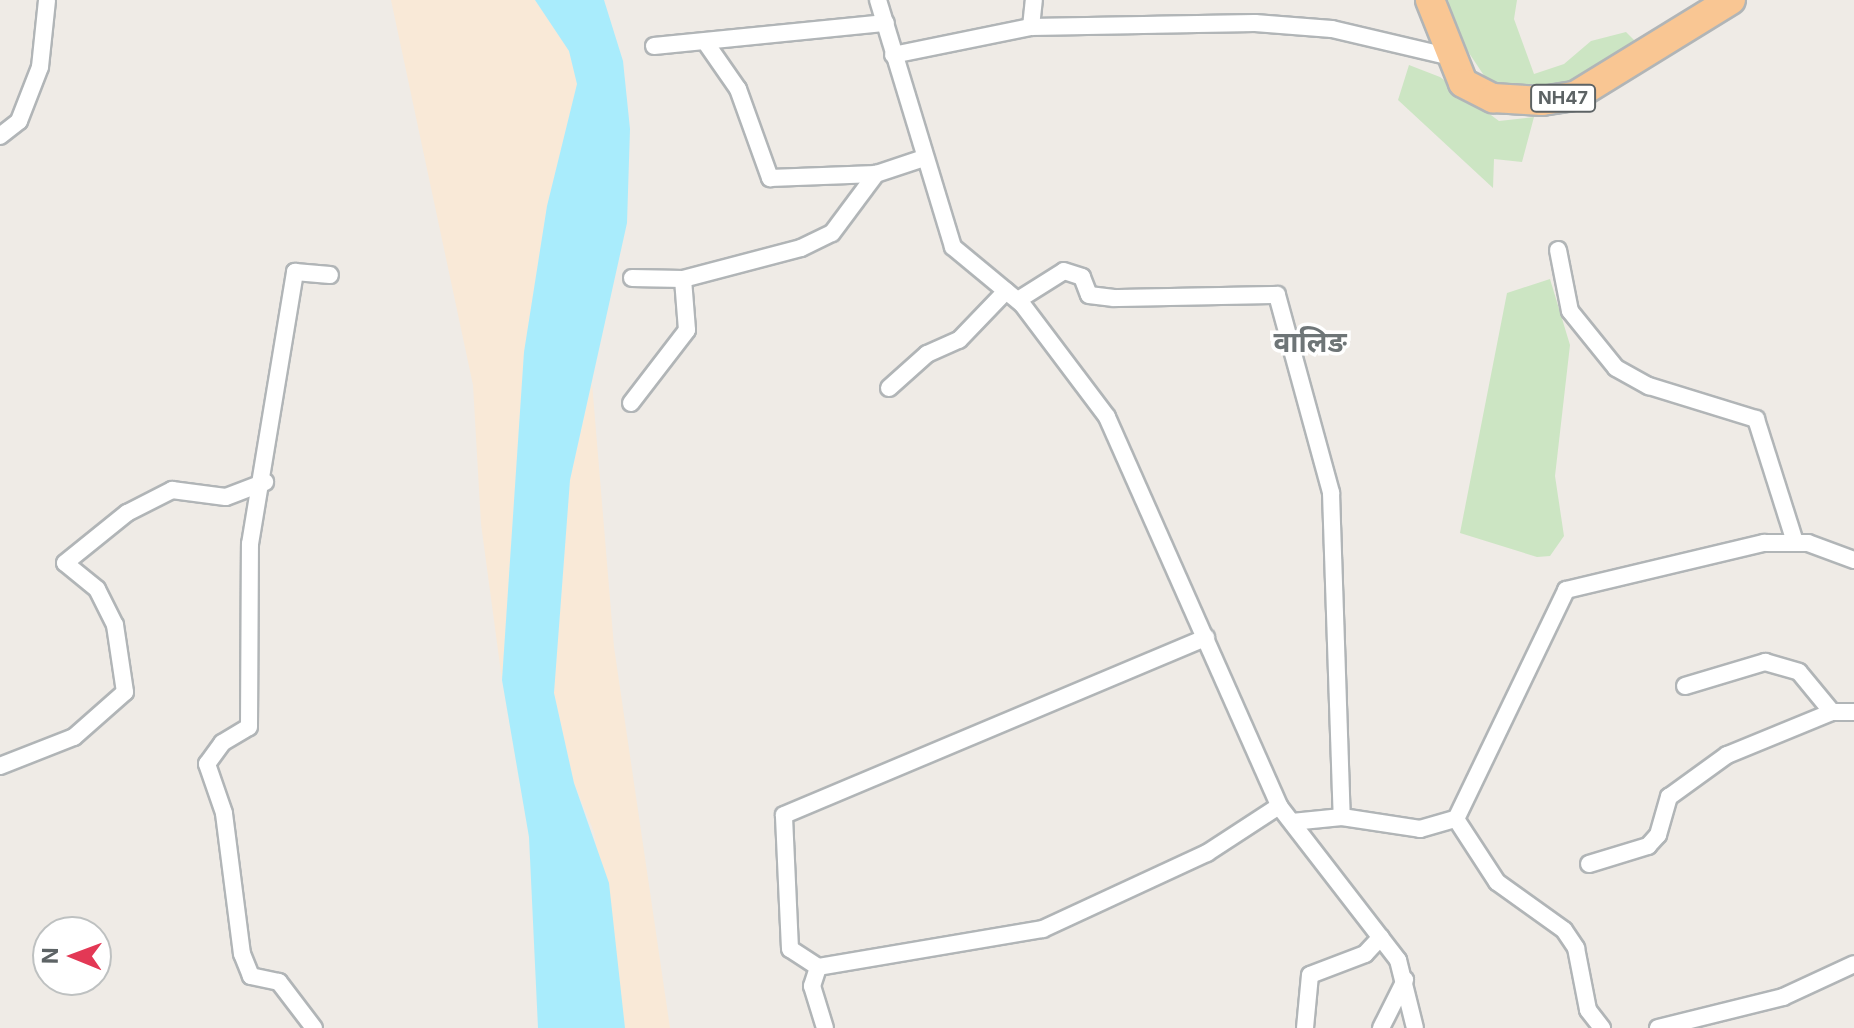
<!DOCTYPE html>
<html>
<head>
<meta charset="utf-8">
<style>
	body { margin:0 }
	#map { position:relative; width:1854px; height:1028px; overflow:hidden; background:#efebe6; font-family:Inter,"Noto Sans Devanagari",sans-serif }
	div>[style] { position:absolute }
	.green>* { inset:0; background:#cce5c3 }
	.sand>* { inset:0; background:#f9e9d7 }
	.water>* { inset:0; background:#a9ecfc }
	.roads { filter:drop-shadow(2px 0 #b1b5b7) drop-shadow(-2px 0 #b1b5b7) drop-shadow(0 2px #b1b5b7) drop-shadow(0 -2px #b1b5b7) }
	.street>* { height:16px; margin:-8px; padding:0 8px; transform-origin:8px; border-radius:8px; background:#fff }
	.highway>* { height:28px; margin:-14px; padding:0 14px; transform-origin:14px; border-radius:14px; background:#f9c693 }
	span { translate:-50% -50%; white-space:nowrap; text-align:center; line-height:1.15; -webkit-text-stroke:7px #fff; paint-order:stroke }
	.shield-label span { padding:2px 6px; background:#fff; border:2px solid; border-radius:6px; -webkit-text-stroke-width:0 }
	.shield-label { font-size:18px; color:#5d6365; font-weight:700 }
	.district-label { font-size:28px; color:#6e7577; font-weight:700 }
	.north { position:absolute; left:32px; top:916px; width:80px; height:80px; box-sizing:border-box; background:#fff; border:2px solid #bec1c1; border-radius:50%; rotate:271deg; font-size:22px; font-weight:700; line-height:32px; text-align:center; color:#5d6365 }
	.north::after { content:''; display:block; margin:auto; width:28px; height:36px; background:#e33855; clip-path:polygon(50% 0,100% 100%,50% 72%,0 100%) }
</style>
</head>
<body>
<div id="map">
	<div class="green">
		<div style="clip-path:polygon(1448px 0,1517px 0,1514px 19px,1534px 74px,1564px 64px,1591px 41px,1626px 32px,1642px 48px,1548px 96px,1489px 83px,1455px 32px)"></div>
		<div style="clip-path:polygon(1409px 65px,1440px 77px,1499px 121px,1534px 117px,1522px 162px,1494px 159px,1493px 188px,1398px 100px)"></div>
		<div style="clip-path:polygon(1550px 279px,1570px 345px,1555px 476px,1564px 536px,1550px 556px,1537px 557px,1460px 533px,1507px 293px)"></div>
	</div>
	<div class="sand">
		<div style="clip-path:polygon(391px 0,535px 0,569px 51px,577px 84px,547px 206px,524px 352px,502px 680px,481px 524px,473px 385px)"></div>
		<div style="clip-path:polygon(592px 383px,614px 647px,670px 1028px,625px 1028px,594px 832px,574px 783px,554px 693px,570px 480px)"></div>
	</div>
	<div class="water">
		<div style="clip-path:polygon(535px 0,604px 0,623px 61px,630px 129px,627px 223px,570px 480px,554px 693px,574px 783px,609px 883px,625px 1028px,538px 1028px,529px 837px,502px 680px,524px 352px,547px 206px,577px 84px,569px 51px)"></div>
	</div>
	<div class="roads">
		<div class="street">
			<div style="left:878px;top:0;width:258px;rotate:73.1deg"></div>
			<div style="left:953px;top:247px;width:89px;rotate:39.6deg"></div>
			<div style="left:1022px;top:304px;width:141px;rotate:53deg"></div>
			<div style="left:1107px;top:417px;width:425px;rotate:66.1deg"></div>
			<div style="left:1279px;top:806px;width:195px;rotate:52.3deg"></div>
			<div style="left:1398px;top:960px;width:70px;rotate:76deg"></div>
			<div style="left:1031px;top:27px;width:27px;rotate:-84deg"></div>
			<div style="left:706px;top:43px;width:56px;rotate:55.2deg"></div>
			<div style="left:738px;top:89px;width:95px;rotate:70.2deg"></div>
			<div style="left:770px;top:178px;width:106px;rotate:-2.2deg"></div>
			<div style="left:876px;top:174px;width:51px;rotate:-18.4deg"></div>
			<div style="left:654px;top:46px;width:233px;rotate:-5.7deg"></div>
			<div style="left:893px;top:55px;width:141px;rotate:-11.5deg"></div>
			<div style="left:1031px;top:27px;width:224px;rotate:-1deg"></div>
			<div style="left:1255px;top:23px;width:77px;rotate:4.5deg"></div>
			<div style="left:1332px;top:29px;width:118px;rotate:13.2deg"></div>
			<div style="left:0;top:136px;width:24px;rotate:-38deg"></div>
			<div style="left:19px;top:121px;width:58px;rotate:-68.7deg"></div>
			<div style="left:40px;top:67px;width:67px;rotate:-84deg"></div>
			<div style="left:1558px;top:250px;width:62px;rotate:78.9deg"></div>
			<div style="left:1570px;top:311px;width:73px;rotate:51.1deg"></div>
			<div style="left:1616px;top:368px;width:38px;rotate:29deg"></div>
			<div style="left:1649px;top:386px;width:112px;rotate:17.1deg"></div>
			<div style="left:1756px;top:419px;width:129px;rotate:72.4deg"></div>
			<div style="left:632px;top:278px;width:51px;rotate:1.1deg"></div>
			<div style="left:683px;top:279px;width:122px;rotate:-14.7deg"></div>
			<div style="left:801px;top:248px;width:34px;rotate:-26deg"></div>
			<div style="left:832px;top:233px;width:74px;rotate:-53.3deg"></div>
			<div style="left:1018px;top:300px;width:54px;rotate:-32.2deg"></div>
			<div style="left:1064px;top:271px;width:19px;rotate:18deg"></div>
			<div style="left:1082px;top:277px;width:19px;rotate:69deg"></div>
			<div style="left:1089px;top:295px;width:25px;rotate:7deg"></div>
			<div style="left:1114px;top:298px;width:163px;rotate:-1.1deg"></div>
			<div style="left:1277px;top:295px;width:205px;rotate:74.7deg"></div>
			<div style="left:1331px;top:493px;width:324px;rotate:88.1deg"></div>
			<div style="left:889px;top:388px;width:51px;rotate:-41.8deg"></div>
			<div style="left:927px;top:354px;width:35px;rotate:-24deg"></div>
			<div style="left:959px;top:340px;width:68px;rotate:-46.2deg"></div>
			<div style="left:631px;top:403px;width:92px;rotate:-52.5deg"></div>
			<div style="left:687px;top:330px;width:51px;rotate:-94.5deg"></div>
			<div style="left:1685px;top:686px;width:84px;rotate:-16.7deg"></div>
			<div style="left:1765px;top:662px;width:35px;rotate:16deg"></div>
			<div style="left:1799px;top:672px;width:52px;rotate:50.5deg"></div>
			<div style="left:1832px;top:712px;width:22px"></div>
			<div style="left:0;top:766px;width:79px;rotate:-21.4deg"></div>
			<div style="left:74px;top:737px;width:68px;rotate:-41.4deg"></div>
			<div style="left:125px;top:692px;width:68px;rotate:-98.5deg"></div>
			<div style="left:115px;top:625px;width:40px;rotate:-116.6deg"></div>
			<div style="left:97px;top:589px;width:41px;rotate:-140.9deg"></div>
			<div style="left:65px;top:563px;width:80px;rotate:-38.9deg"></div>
			<div style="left:127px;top:513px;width:51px;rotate:-27.1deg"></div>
			<div style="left:172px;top:490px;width:54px;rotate:7.4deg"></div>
			<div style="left:226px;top:497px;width:42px;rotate:-21deg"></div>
			<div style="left:1456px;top:819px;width:254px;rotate:-64.3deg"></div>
			<div style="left:1566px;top:590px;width:204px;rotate:-13.4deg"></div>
			<div style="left:1764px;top:543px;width:44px"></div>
			<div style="left:1808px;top:543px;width:49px;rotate:20.3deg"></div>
			<div style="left:1292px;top:822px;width:50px;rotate:-5.7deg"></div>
			<div style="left:1342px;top:817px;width:79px;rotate:8.7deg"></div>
			<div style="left:1420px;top:829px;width:37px;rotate:-16deg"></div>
			<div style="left:1456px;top:819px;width:75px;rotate:56.9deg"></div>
			<div style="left:1497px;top:882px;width:82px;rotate:35.6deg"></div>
			<div style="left:1564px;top:930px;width:22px;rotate:56deg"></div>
			<div style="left:1576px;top:948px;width:63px;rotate:79deg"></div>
			<div style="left:1588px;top:1010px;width:23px;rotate:52deg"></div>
			<div style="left:1589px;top:864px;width:62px;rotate:-17deg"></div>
			<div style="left:1648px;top:846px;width:15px;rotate:-48deg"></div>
			<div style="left:1658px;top:835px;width:40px;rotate:-74deg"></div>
			<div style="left:1669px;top:797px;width:72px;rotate:-35.9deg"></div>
			<div style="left:1727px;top:755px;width:113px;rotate:-22.3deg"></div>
			<div style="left:818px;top:967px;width:33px;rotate:-147deg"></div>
			<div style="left:790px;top:949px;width:134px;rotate:-92.6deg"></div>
			<div style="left:784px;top:815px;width:458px;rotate:-22.8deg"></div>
			<div style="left:314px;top:1028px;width:58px;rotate:-127.3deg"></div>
			<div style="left:279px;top:982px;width:29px;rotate:-168deg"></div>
			<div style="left:251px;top:976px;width:24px;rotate:-112deg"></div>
			<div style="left:242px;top:954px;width:142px;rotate:-97.3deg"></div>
			<div style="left:224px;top:813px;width:52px;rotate:-109.1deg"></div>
			<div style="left:207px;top:764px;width:26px;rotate:-54deg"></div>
			<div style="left:222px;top:743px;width:31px;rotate:-31deg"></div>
			<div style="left:249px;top:727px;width:183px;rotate:-89.7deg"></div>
			<div style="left:250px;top:544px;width:276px;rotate:-80.6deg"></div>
			<div style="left:295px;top:272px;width:35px;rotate:5deg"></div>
			<div style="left:825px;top:1028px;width:44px;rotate:-107.2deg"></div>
			<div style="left:812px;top:986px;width:20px;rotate:-72deg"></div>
			<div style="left:818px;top:967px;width:228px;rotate:-9.6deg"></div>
			<div style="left:1043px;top:929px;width:181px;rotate:-24.9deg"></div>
			<div style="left:1207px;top:853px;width:86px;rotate:-33.1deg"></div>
			<div style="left:1305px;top:1028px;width:53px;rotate:-84.6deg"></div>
			<div style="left:1310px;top:975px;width:59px;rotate:-20.9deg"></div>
			<div style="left:1365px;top:954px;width:23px;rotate:-47deg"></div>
			<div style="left:1381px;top:1028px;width:54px;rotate:-63.4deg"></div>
			<div style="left:1658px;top:1028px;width:129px;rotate:-13.9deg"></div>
			<div style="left:1783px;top:997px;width:78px;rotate:-24.9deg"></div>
		</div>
		<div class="highway">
			<div style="left:1430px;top:0;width:89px;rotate:68.3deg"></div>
			<div style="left:1463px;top:83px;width:34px;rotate:27deg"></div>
			<div style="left:1493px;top:98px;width:49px;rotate:3.5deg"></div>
			<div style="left:1542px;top:101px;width:33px;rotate:-9deg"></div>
			<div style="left:1575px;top:96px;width:183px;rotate:-31.6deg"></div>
		</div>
	</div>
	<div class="shield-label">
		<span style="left:1563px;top:98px">NH47</span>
	</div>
	<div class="district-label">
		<span style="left:1310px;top:342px">वालिङ</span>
	</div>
	<div class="north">N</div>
</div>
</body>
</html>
